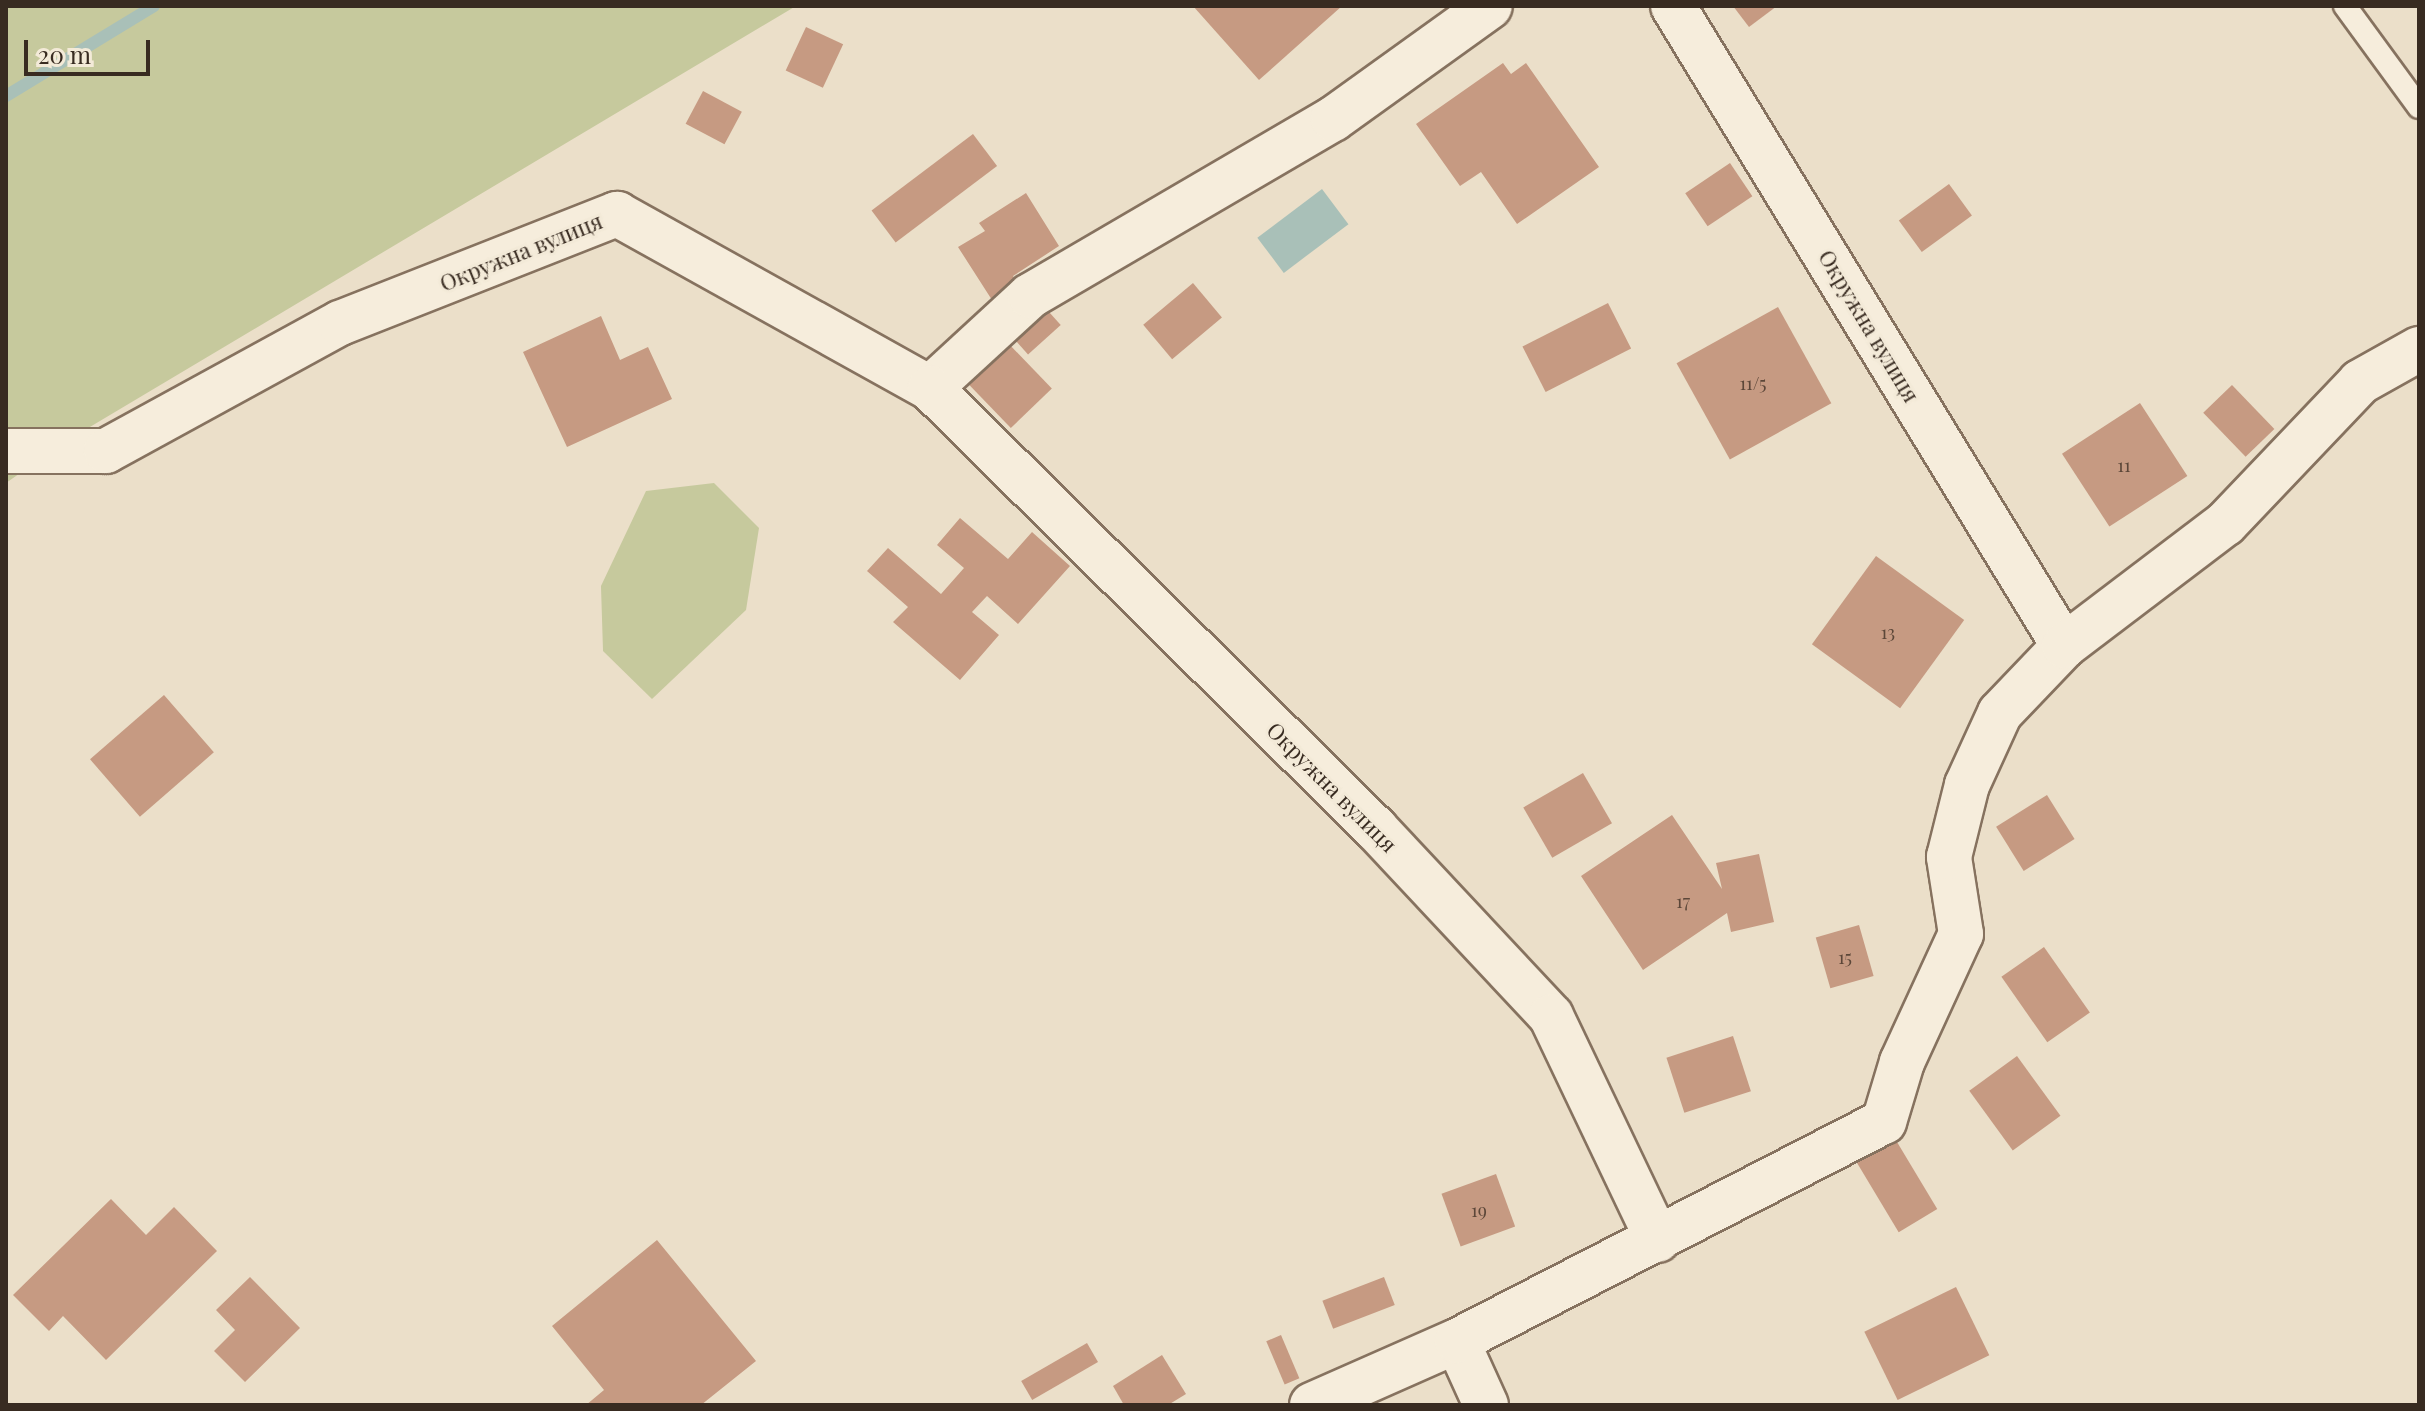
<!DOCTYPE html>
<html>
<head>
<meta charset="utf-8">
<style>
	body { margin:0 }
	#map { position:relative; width:2425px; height:1411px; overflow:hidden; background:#ebdfc9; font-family:"Playfair Display",serif }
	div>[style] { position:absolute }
	.green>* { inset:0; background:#c6c99d }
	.water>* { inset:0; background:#a9c0b8; transform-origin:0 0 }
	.stream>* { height:12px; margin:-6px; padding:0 6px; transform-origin:6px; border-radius:6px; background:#a9c0b8 }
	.building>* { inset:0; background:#c69a82; transform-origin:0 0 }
	.roads { filter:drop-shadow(2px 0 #86725f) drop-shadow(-2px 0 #86725f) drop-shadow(0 2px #86725f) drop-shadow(0 -2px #86725f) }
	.service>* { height:22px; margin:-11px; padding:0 11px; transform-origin:11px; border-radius:11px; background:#f6eddc }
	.minor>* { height:44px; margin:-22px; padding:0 22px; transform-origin:22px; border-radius:22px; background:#f6eddc }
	span { translate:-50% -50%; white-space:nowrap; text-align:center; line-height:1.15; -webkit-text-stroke:6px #f3ead8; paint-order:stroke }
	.number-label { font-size:18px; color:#5c4739 }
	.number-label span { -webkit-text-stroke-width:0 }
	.street-label { font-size:22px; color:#382b21 }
	.frame { position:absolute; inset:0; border:8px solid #382b21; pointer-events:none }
	.scale { position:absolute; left:24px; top:40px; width:126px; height:36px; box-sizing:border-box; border:4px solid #382b21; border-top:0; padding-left:10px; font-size:24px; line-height:28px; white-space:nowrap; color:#382b21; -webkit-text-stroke:6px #f3ead8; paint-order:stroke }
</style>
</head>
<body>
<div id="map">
	<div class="green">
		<div style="clip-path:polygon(6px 6px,796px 6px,63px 443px,6px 483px)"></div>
		<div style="clip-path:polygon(714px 483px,759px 528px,746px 610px,652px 699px,603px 651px,601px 586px,646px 491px)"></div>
	</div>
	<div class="water">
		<div style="left:1322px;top:189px;width:44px;height:81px;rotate:53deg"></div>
	</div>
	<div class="stream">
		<div style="left:6px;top:96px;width:173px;rotate:-31.3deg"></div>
	</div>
	<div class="building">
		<div style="clip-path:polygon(1193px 6px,1342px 6px,1259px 80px)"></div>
		<div style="clip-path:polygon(1733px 6px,1777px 6px,1749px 27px)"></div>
		<div style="left:806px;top:27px;width:41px;height:48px;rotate:25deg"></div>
		<div style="clip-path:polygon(1503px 63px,1511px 74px,1526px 63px,1599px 167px,1517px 224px,1481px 172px,1460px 186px,1416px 124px)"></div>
		<div style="left:703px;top:91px;width:44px;height:37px;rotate:28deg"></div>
		<div style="left:973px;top:134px;width:40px;height:127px;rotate:53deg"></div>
		<div style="left:1730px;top:163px;width:40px;height:54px;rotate:56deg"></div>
		<div style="left:1949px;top:184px;width:39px;height:62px;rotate:54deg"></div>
		<div style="clip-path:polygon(1026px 193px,1059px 246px,1013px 276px,1018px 284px,992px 300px,958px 247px,985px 231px,979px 223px)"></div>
		<div style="left:1193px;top:283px;width:45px;height:65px;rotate:50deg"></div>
		<div style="left:1040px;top:302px;width:31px;height:44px;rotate:48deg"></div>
		<div style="left:1608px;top:303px;width:51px;height:96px;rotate:63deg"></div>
		<div style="left:1778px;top:307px;width:110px;height:116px;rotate:61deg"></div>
		<div style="clip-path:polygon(601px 316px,620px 360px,648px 347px,672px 399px,567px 447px,523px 352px)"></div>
		<div style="left:1006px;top:341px;width:66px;height:57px;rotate:46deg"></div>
		<div style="left:2232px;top:385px;width:61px;height:40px;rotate:46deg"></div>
		<div style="left:2140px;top:403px;width:87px;height:93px;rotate:57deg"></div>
		<div style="clip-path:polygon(960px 518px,1008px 559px,1032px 532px,1070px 566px,1018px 624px,987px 596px,972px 612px,999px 635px,960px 680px,893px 622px,908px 607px,867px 571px,888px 548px,941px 594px,964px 568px,937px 545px)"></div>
		<div style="left:1876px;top:556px;width:109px;height:109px;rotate:36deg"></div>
		<div style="left:164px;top:695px;width:76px;height:98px;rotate:49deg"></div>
		<div style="left:1583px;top:773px;width:58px;height:69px;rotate:60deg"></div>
		<div style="left:2047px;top:795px;width:52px;height:60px;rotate:58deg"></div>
		<div style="clip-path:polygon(1672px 815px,1722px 889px,1716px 863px,1759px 854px,1774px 922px,1731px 932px,1727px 913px,1643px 970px,1581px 876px)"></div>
		<div style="left:1859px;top:925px;width:53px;height:45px;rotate:74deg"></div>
		<div style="left:2044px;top:947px;width:80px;height:52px;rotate:55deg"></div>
		<div style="left:1733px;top:1036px;width:58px;height:70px;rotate:72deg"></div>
		<div style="left:2017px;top:1056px;width:74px;height:59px;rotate:54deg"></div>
		<div style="left:1894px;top:1137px;width:84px;height:45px;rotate:59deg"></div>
		<div style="left:1496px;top:1174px;width:56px;height:58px;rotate:70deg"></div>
		<div style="clip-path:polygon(111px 1199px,146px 1235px,174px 1207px,217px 1251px,106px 1360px,63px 1316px,49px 1331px,13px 1295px)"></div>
		<div style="clip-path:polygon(657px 1240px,756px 1361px,701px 1405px,586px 1405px,604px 1390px,552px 1326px)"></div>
		<div style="clip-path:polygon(250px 1277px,300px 1328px,245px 1382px,214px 1351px,235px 1330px,216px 1310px)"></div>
		<div style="left:1384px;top:1277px;width:30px;height:66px;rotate:69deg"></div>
		<div style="left:1956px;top:1287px;width:76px;height:102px;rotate:64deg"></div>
		<div style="left:1281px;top:1335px;width:47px;height:16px;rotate:67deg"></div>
		<div style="left:1087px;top:1343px;width:22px;height:76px;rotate:60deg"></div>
		<div style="clip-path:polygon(1162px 1355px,1186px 1394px,1168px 1405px,1124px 1405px,1113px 1386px)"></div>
	</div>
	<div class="roads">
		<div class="service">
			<div style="left:2345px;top:6px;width:125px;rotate:53.8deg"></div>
		</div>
		<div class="minor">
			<div style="left:1673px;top:6px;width:750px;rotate:58.58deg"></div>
			<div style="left:930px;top:388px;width:136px;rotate:-42.6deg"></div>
			<div style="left:1030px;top:296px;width:351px;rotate:-30.3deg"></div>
			<div style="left:1333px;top:119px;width:193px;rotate:-35.7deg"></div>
			<div style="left:6px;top:451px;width:100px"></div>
			<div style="left:106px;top:451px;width:267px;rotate:-28.7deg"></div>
			<div style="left:340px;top:323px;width:298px;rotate:-21.5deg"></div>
			<div style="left:617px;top:214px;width:358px;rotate:29.1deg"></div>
			<div style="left:930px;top:388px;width:627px;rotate:44.68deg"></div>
			<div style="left:1376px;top:829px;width:256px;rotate:46.9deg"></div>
			<div style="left:1551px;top:1016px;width:248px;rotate:64.5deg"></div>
			<div style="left:1312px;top:1405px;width:158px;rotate:-23.8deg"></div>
			<div style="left:1486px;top:1405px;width:70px;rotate:-114.4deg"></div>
			<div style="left:1457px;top:1341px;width:480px;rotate:-27.2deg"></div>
			<div style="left:1884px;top:1122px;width:63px;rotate:-73.3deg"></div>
			<div style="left:1902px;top:1062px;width:141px;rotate:-65.3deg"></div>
			<div style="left:1961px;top:934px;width:78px;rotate:-98.9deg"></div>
			<div style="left:1949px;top:857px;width:74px;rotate:-76deg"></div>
			<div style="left:1967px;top:785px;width:79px;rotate:-65.4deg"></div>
			<div style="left:2000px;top:713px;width:93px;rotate:-46.3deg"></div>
			<div style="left:2064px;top:646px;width:202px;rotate:-37.2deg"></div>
			<div style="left:2225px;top:524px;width:196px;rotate:-46.4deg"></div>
			<div style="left:2360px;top:382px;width:68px;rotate:-29.2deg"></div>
		</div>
	</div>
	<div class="number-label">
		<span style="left:1753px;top:383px">11/5</span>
		<span style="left:2124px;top:465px">11</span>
		<span style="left:1888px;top:632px">13</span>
		<span style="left:1683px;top:901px">17</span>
		<span style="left:1845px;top:957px">15</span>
		<span style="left:1479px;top:1210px">19</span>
	</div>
	<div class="street-label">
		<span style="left:521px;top:252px;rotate:-22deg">Окружна вулиця</span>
		<span style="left:1869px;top:326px;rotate:59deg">Окружна вулиця</span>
		<span style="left:1332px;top:787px;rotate:45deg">Окружна вулиця</span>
	</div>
	<div class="frame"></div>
	<div class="scale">20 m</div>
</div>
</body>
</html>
